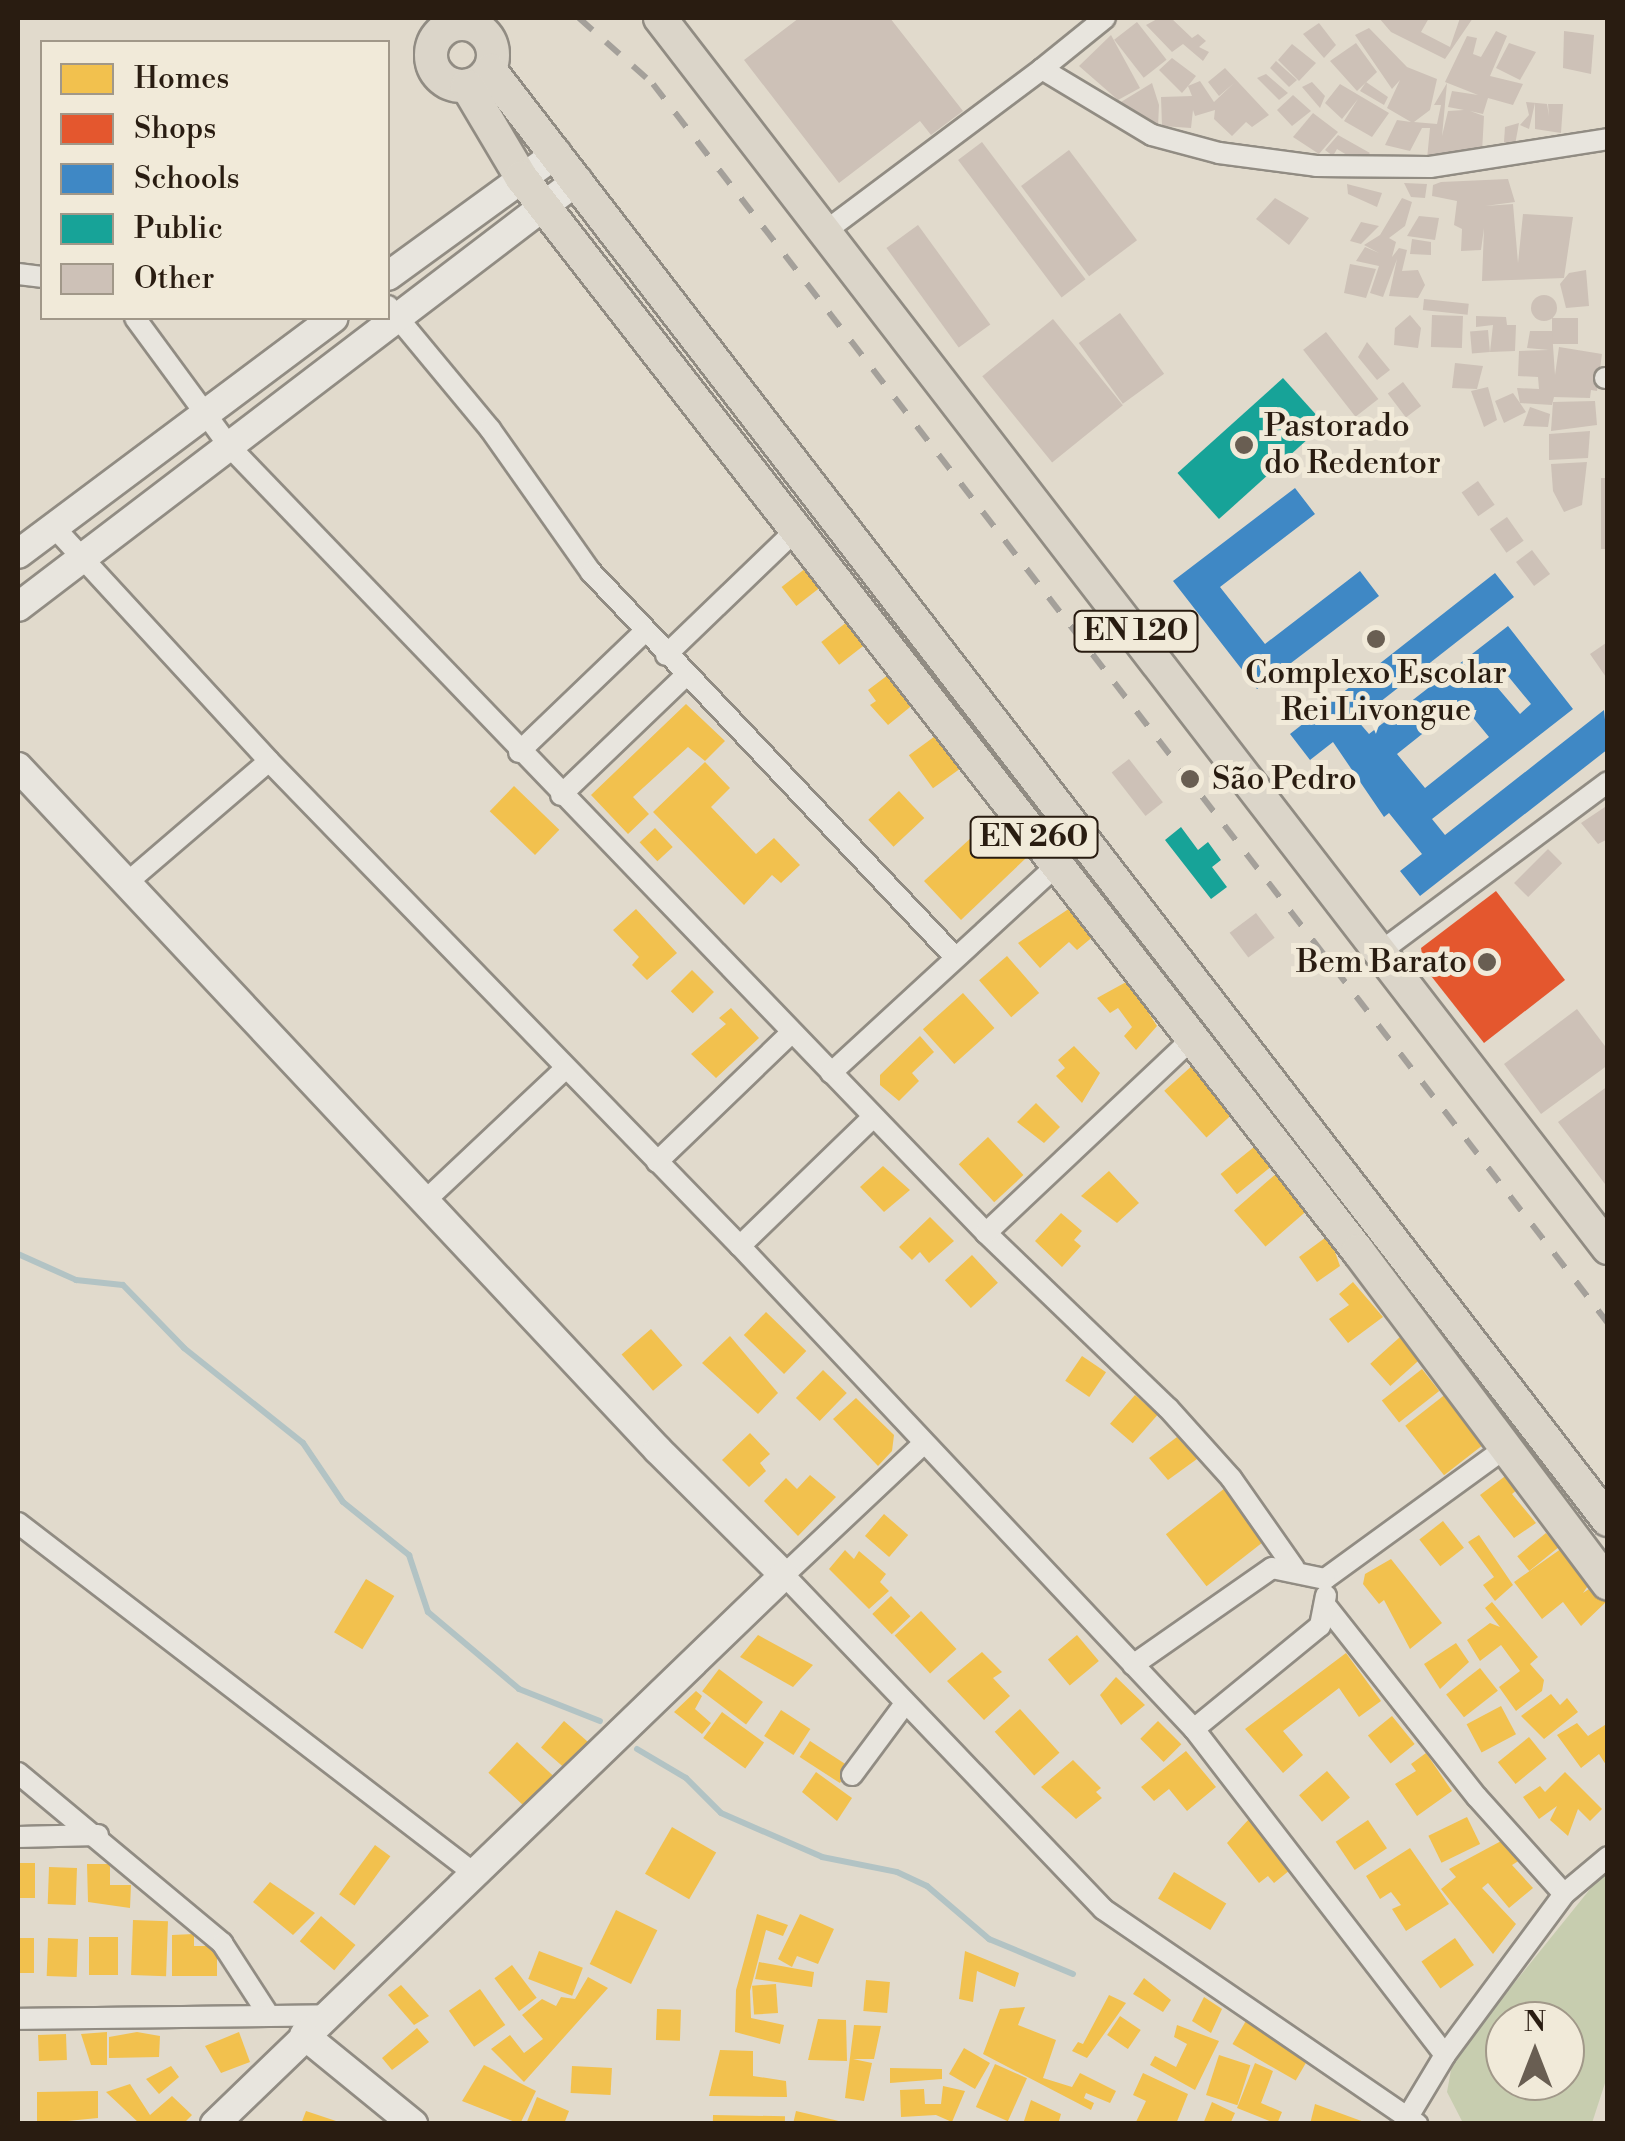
<!DOCTYPE html>
<html>
<head>
<meta charset="utf-8">
<style>
	body { margin:0 }
	#map { position:relative; width:1625px; height:2141px; overflow:hidden; background:#e1dacc; font-family:"Libre Bodoni",serif }
	div>[style] { position:absolute }
	.green>* { inset:0; background:#c7cdaf }
	.homes>* { inset:0; background:#f2c14e; transform-origin:0 0 }
	.shops>* { inset:0; background:#e4572e }
	.schools>* { inset:0; background:#3f88c5 }
	.public>* { inset:0; background:#17a398; transform-origin:0 0 }
	.stream>* { height:6px; margin:-3px; padding:0 3px; transform-origin:3px; border-radius:3px; background:#b2c3c4 }
	.building>* { inset:0; background:#cdc1b7; transform-origin:0 0 }
	.round { border-radius:50% }
	.roads { filter:drop-shadow(2px 0 #918c83) drop-shadow(-2px 0 #918c83) drop-shadow(0 2px #918c83) drop-shadow(0 -2px #918c83) }
	.street>* { height:20px; margin:-10px; padding:0 10px; transform-origin:10px; border-radius:10px; background:#e8e5de }
	.secondary>* { height:28px; margin:-14px; padding:0 14px; transform-origin:14px; border-radius:14px; background:#e8e5de }
	.primary>* { height:32px; margin:-16px; padding:0 16px; transform-origin:16px; border-radius:16px; background:#dbd5c9 }
	.primary>.ring { margin:-16px; padding:0; box-sizing:content-box; background:none; border:32px solid #dbd5c9; border-radius:50% }
	.rail>* { height:6px; margin-top:-3px; transform-origin:0; background:repeating-linear-gradient(90deg,#a4a09a 0 18px,transparent 0 36px) }
	.dots>* { width:28px; height:28px; translate:-50% -50%; box-sizing:border-box; border:5px solid #f1ead9; border-radius:50% }
	span { translate:-50% -50%; white-space:nowrap; text-align:center; line-height:1.15; -webkit-text-stroke:10px #f1ead9; paint-order:stroke }
	.shield-label span { padding:2px 8px; background:#f1ead9; border:2px solid; border-radius:8px; -webkit-text-stroke-width:0 }
	.shield-label { font-size:30px; color:#291c11; font-weight:700 }
	.poi-label { font-size:32px; color:#291c11 }
	.left { translate:0 -50%; text-align:left }
	.right { translate:-100% -50%; text-align:right }
	.frame { position:absolute; inset:0; border:20px solid #291c11; pointer-events:none }
	.legend { position:absolute; left:40px; top:40px; width:350px; height:280px; box-sizing:border-box; background:#f1ead9; border:2px solid #a19889; margin:0; padding:12px 18px; list-style:none; font-size:30px; color:#291c11 }
	.legend li { display:flex; align-items:center; gap:20px; height:50px }
	.legend b { width:50px; border:2px solid #a19889 }
	.north { position:absolute; left:1485px; top:2001px; width:100px; height:100px; box-sizing:border-box; background:#f1ead9; border:2px solid #a19889; border-radius:50%; rotate:0deg; font-size:28px; font-weight:700; line-height:40px; text-align:center; color:#291c11 }
	.north::after { content:''; display:block; margin:auto; width:35px; height:45px; background:#695e52; clip-path:polygon(50% 0,100% 100%,50% 72%,0 100%) }
</style>
</head>
<body>
<div id="map">
	<div class="green">
		<div style="clip-path:polygon(evenodd,1607px 1868px,1607px 2077px,1592px 2123px,1463px 2123px,1447px 2092px,1453px 2059px,1607px 1868px,1505px 2021px,1565px 2021px,1565px 2081px,1505px 2081px,1505px 2021px)"></div>
	</div>
	<div class="homes">
		<div style="left:806px;top:568px;width:24px;height:31px;rotate:52deg"></div>
		<div style="left:852px;top:618px;width:29px;height:39px;rotate:52deg"></div>
		<div style="clip-path:polygon(888px 675px,896px 685px,903px 679px,920px 699px,888px 725px,870px 705px,876px 701px,868px 690px)"></div>
		<div style="clip-path:polygon(686px 704px,725px 741px,705px 761px,688px 747px,633px 797px,649px 814px,628px 834px,591px 795px)"></div>
		<div style="left:938px;top:734px;width:41px;height:36px;rotate:54deg"></div>
		<div style="clip-path:polygon(705px 762px,730px 788px,711px 807px,756px 854px,774px 838px,800px 865px,781px 883px,772px 875px,744px 905px,653px 812px)"></div>
		<div style="left:514px;top:786px;width:63px;height:35px;rotate:44deg"></div>
		<div style="left:899px;top:791px;width:37px;height:42px;rotate:47deg"></div>
		<div style="clip-path:polygon(997px 814px,1026px 847px,1026px 858px,961px 920px,924px 881px)"></div>
		<div style="left:655px;top:828px;width:26px;height:21px;rotate:47deg"></div>
		<div style="clip-path:polygon(1070px 908px,1095px 935px,1077px 950px,1069px 942px,1040px 968px,1018px 943px)"></div>
		<div style="clip-path:polygon(636px 909px,677px 953px,647px 980px,632px 965px,639px 957px,613px 930px)"></div>
		<div style="left:1007px;top:956px;width:49px;height:37px;rotate:49deg"></div>
		<div style="left:692px;top:970px;width:31px;height:30px;rotate:45deg"></div>
		<div style="clip-path:polygon(1128px 981px,1157px 1026px,1136px 1050px,1124px 1036px,1132px 1027px,1118px 1008px,1110px 1013px,1097px 998px)"></div>
		<div style="left:963px;top:993px;width:47px;height:54px;rotate:48deg"></div>
		<div style="clip-path:polygon(731px 1008px,759px 1038px,716px 1078px,691px 1054px,726px 1024px,719px 1018px)"></div>
		<div style="clip-path:polygon(920px 1036px,934px 1052px,912px 1073px,919px 1081px,899px 1101px,880px 1085px,880px 1075px)"></div>
		<div style="clip-path:polygon(1074px 1046px,1100px 1073px,1082px 1103px,1056px 1076px,1065px 1068px,1058px 1060px)"></div>
		<div style="left:1194px;top:1064px;width:63px;height:40px;rotate:48deg"></div>
		<div style="clip-path:polygon(1036px 1103px,1060px 1127px,1044px 1143px,1017px 1122px)"></div>
		<div style="left:988px;top:1137px;width:52px;height:40px;rotate:47deg"></div>
		<div style="left:1254px;top:1147px;width:26px;height:43px;rotate:51deg"></div>
		<div style="clip-path:polygon(883px 1166px,910px 1190px,884px 1212px,860px 1187px)"></div>
		<div style="clip-path:polygon(1109px 1171px,1139px 1203px,1117px 1223px,1081px 1196px)"></div>
		<div style="left:1277px;top:1173px;width:48px;height:57px;rotate:49deg"></div>
		<div style="clip-path:polygon(1061px 1213px,1082px 1231px,1074px 1240px,1081px 1246px,1062px 1267px,1035px 1241px)"></div>
		<div style="clip-path:polygon(930px 1217px,954px 1241px,929px 1263px,920px 1252px,912px 1260px,899px 1247px)"></div>
		<div style="clip-path:polygon(1329px 1235px,1340px 1266px,1317px 1282px,1299px 1257px)"></div>
		<div style="left:972px;top:1255px;width:38px;height:37px;rotate:47deg"></div>
		<div style="clip-path:polygon(1353px 1282px,1383px 1317px,1348px 1343px,1329px 1319px,1349px 1305px,1339px 1294px)"></div>
		<div style="left:766px;top:1312px;width:56px;height:32px;rotate:44deg"></div>
		<div style="left:651px;top:1329px;width:48px;height:39px;rotate:49deg"></div>
		<div style="clip-path:polygon(730px 1336px,778px 1393px,758px 1414px,702px 1363px)"></div>
		<div style="left:1400px;top:1337px;width:30px;height:40px;rotate:48deg"></div>
		<div style="left:1082px;top:1356px;width:29px;height:30px;rotate:34deg"></div>
		<div style="left:1422px;top:1369px;width:28px;height:51px;rotate:52deg"></div>
		<div style="left:823px;top:1370px;width:33px;height:39px;rotate:44deg"></div>
		<div style="left:1447px;top:1393px;width:63px;height:53px;rotate:52deg"></div>
		<div style="left:1135px;top:1395px;width:30px;height:38px;rotate:41deg"></div>
		<div style="clip-path:polygon(856px 1398px,894px 1435px,892px 1451px,878px 1466px,833px 1419px)"></div>
		<div style="clip-path:polygon(750px 1433px,770px 1454px,760px 1463px,766px 1471px,749px 1487px,722px 1460px)"></div>
		<div style="clip-path:polygon(1177px 1437px,1197px 1459px,1168px 1480px,1149px 1458px)"></div>
		<div style="clip-path:polygon(1508px 1474px,1518px 1489px,1512px 1494px,1536px 1523px,1514px 1538px,1480px 1495px)"></div>
		<div style="clip-path:polygon(810px 1475px,836px 1497px,798px 1536px,764px 1501px,786px 1478px,797px 1489px)"></div>
		<div style="left:1225px;top:1488px;width:66px;height:75px;rotate:52deg"></div>
		<div style="left:884px;top:1514px;width:32px;height:29px;rotate:41deg"></div>
		<div style="left:1443px;top:1521px;width:34px;height:30px;rotate:52deg"></div>
		<div style="left:1546px;top:1533px;width:19px;height:37px;rotate:51deg"></div>
		<div style="clip-path:polygon(1479px 1535px,1513px 1585px,1495px 1601px,1483px 1585px,1494px 1577px,1468px 1542px)"></div>
		<div style="clip-path:polygon(1565px 1546px,1592px 1580px,1583px 1593px,1595px 1585px,1608px 1600px,1581px 1626px,1563px 1602px,1542px 1619px,1514px 1582px)"></div>
		<div style="clip-path:polygon(845px 1550px,854px 1559px,859px 1551px,886px 1574px,880px 1582px,889px 1591px,869px 1609px,829px 1569px)"></div>
		<div style="clip-path:polygon(1391px 1559px,1442px 1623px,1410px 1649px,1384px 1600px,1379px 1604px,1363px 1584px,1365px 1574px)"></div>
		<div style="left:366px;top:1579px;width:33px;height:62px;rotate:31deg"></div>
		<div style="left:891px;top:1596px;width:28px;height:26px;rotate:46deg"></div>
		<div style="clip-path:polygon(1492px 1602px,1538px 1657px,1530px 1664px,1544px 1680px,1542px 1691px,1516px 1711px,1499px 1687px,1520px 1671px,1501px 1645px,1480px 1661px,1467px 1640px,1490px 1623px,1500px 1627px,1485px 1608px)"></div>
		<div style="left:921px;top:1611px;width:52px;height:36px;rotate:47deg"></div>
		<div style="clip-path:polygon(758px 1635px,813px 1665px,793px 1687px,740px 1657px)"></div>
		<div style="left:1077px;top:1635px;width:34px;height:38px;rotate:50deg"></div>
		<div style="clip-path:polygon(1456px 1643px,1469px 1662px,1440px 1689px,1424px 1664px)"></div>
		<div style="clip-path:polygon(982px 1652px,1002px 1672px,993px 1678px,1010px 1696px,984px 1720px,947px 1681px)"></div>
		<div style="clip-path:polygon(1346px 1653px,1381px 1701px,1359px 1717px,1339px 1688px,1283px 1731px,1303px 1755px,1283px 1773px,1245px 1729px)"></div>
		<div style="left:1480px;top:1668px;width:29px;height:43px;rotate:52deg"></div>
		<div style="left:719px;top:1669px;width:55px;height:28px;rotate:37deg"></div>
		<div style="clip-path:polygon(1116px 1677px,1145px 1705px,1121px 1725px,1100px 1695px)"></div>
		<div style="clip-path:polygon(696px 1691px,702px 1696px,695px 1709px,711px 1723px,702px 1734px,674px 1712px)"></div>
		<div style="clip-path:polygon(1551px 1694px,1560px 1705px,1567px 1698px,1578px 1712px,1544px 1739px,1521px 1716px)"></div>
		<div style="left:1501px;top:1706px;width:32px;height:39px;rotate:62deg"></div>
		<div style="left:1020px;top:1709px;width:59px;height:34px;rotate:48deg"></div>
		<div style="left:781px;top:1710px;width:35px;height:31px;rotate:33deg"></div>
		<div style="left:722px;top:1712px;width:52px;height:32px;rotate:36deg"></div>
		<div style="left:1392px;top:1716px;width:36px;height:31px;rotate:51deg"></div>
		<div style="left:564px;top:1721px;width:35px;height:35px;rotate:41deg"></div>
		<div style="left:1158px;top:1721px;width:33px;height:25px;rotate:45deg"></div>
		<div style="clip-path:polygon(1577px 1723px,1588px 1736px,1608px 1723px,1608px 1768px,1599px 1754px,1581px 1768px,1557px 1735px)"></div>
		<div style="left:1529px;top:1737px;width:28px;height:40px;rotate:51deg"></div>
		<div style="left:810px;top:1741px;width:48px;height:19px;rotate:33deg"></div>
		<div style="left:517px;top:1742px;width:49px;height:42px;rotate:43deg"></div>
		<div style="clip-path:polygon(1186px 1751px,1216px 1787px,1187px 1811px,1169px 1789px,1154px 1801px,1141px 1787px)"></div>
		<div style="clip-path:polygon(1426px 1753px,1452px 1791px,1417px 1816px,1395px 1784px,1416px 1771px,1411px 1764px)"></div>
		<div style="clip-path:polygon(1073px 1760px,1101px 1788px,1096px 1792px,1102px 1798px,1076px 1819px,1041px 1787px)"></div>
		<div style="left:1327px;top:1771px;width:35px;height:37px;rotate:49deg"></div>
		<div style="clip-path:polygon(816px 1772px,852px 1798px,837px 1821px,802px 1792px)"></div>
		<div style="clip-path:polygon(1565px 1772px,1602px 1809px,1590px 1821px,1578px 1809px,1568px 1836px,1550px 1820px,1557px 1806px,1539px 1819px,1523px 1797px,1540px 1786px,1545px 1792px)"></div>
		<div style="left:1467px;top:1817px;width:30px;height:43px;rotate:64deg"></div>
		<div style="clip-path:polygon(1249px 1819px,1290px 1870px,1274px 1883px,1268px 1876px,1259px 1883px,1227px 1843px)"></div>
		<div style="left:1368px;top:1820px;width:34px;height:39px;rotate:56deg"></div>
		<div style="left:672px;top:1827px;width:51px;height:54px;rotate:30deg"></div>
		<div style="clip-path:polygon(1503px 1840px,1520px 1860px,1512px 1865px,1533px 1888px,1509px 1908px,1488px 1883px,1482px 1888px,1516px 1924px,1493px 1954px,1441px 1889px,1456px 1877px,1449px 1869px)"></div>
		<div style="left:375px;top:1845px;width:19px;height:61px;rotate:36deg"></div>
		<div style="clip-path:polygon(1410px 1848px,1449px 1904px,1406px 1931px,1392px 1909px,1401px 1905px,1391px 1892px,1380px 1899px,1366px 1876px)"></div>
		<div style="left:18px;top:1863px;width:17px;height:35px"></div>
		<div style="clip-path:polygon(87px 1864px,110px 1864px,110px 1885px,131px 1885px,130px 1908px,88px 1902px)"></div>
		<div style="left:49px;top:1867px;width:28px;height:37px;rotate:2deg"></div>
		<div style="left:1174px;top:1872px;width:61px;height:31px;rotate:31deg"></div>
		<div style="clip-path:polygon(270px 1882px,315px 1913px,293px 1935px,253px 1902px)"></div>
		<div style="left:616px;top:1910px;width:46px;height:60px;rotate:26deg"></div>
		<div style="clip-path:polygon(757px 1914px,788px 1925px,783px 1936px,766px 1930px,750px 1991px,751px 2018px,784px 2025px,780px 2044px,735px 2032px,736px 1990px)"></div>
		<div style="clip-path:polygon(800px 1914px,834px 1929px,818px 1964px,797px 1956px,792px 1967px,778px 1959px)"></div>
		<div style="left:321px;top:1916px;width:45px;height:33px;rotate:40deg"></div>
		<div style="left:133px;top:1920px;width:35px;height:55px;rotate:2deg"></div>
		<div style="clip-path:polygon(194px 1934px,194px 1946px,217px 1946px,217px 1976px,172px 1976px,172px 1935px)"></div>
		<div style="left:89px;top:1937px;width:29px;height:38px"></div>
		<div style="left:34px;top:1938px;width:35px;height:16px;rotate:90deg"></div>
		<div style="left:48px;top:1938px;width:30px;height:38px;rotate:2deg"></div>
		<div style="left:1455px;top:1938px;width:33px;height:41px;rotate:55deg"></div>
		<div style="left:539px;top:1951px;width:47px;height:30px;rotate:21deg"></div>
		<div style="clip-path:polygon(965px 1951px,1019px 1973px,1015px 1987px,977px 1971px,973px 2002px,959px 1999px)"></div>
		<div style="clip-path:polygon(759px 1962px,814px 1972px,812px 1987px,755px 1979px)"></div>
		<div style="left:512px;top:1965px;width:41px;height:22px;rotate:53deg"></div>
		<div style="clip-path:polygon(588px 1977px,608px 1988px,524px 2082px,491px 2049px,510px 2035px,524px 2053px,543px 2039px,522px 2015px,542px 1999px,556px 2006px,561px 1997px,575px 1999px)"></div>
		<div style="clip-path:polygon(1144px 1978px,1171px 2000px,1163px 2012px,1133px 1994px)"></div>
		<div style="left:866px;top:1980px;width:24px;height:31px;rotate:5deg"></div>
		<div style="left:776px;top:1984px;width:29px;height:24px;rotate:86deg"></div>
		<div style="clip-path:polygon(401px 1985px,429px 2016px,414px 2025px,388px 1995px)"></div>
		<div style="left:480px;top:1989px;width:44px;height:38px;rotate:55deg"></div>
		<div style="clip-path:polygon(1109px 1995px,1126px 2003px,1087px 2058px,1072px 2051px,1078px 2042px,1083px 2044px)"></div>
		<div style="clip-path:polygon(1204px 1997px,1222px 2009px,1211px 2033px,1192px 2021px)"></div>
		<div style="clip-path:polygon(1025px 2007px,1018px 2025px,1056px 2040px,1043px 2078px,1072px 2087px,1080px 2073px,1116px 2091px,1110px 2103px,1086px 2093px,1084px 2098px,1094px 2103px,1091px 2110px,983px 2054px,1000px 2009px)"></div>
		<div style="left:657px;top:2009px;width:24px;height:31px;rotate:2deg"></div>
		<div style="left:1120px;top:2016px;width:25px;height:23px;rotate:34deg"></div>
		<div style="clip-path:polygon(818px 2019px,846px 2020px,847px 2061px,808px 2060px)"></div>
		<div style="left:1247px;top:2019px;width:73px;height:29px;rotate:30deg"></div>
		<div style="clip-path:polygon(854px 2025px,881px 2026px,874px 2059px,853px 2059px,872px 2063px,864px 2101px,845px 2098px)"></div>
		<div style="clip-path:polygon(1177px 2025px,1219px 2041px,1195px 2090px,1150px 2065px,1155px 2056px,1176px 2067px,1187px 2044px,1174px 2037px)"></div>
		<div style="clip-path:polygon(417px 2028px,429px 2042px,392px 2070px,382px 2058px)"></div>
		<div style="clip-path:polygon(107px 2032px,107px 2065px,91px 2065px,81px 2034px)"></div>
		<div style="clip-path:polygon(137px 2032px,160px 2036px,159px 2057px,109px 2058px,109px 2037px)"></div>
		<div style="clip-path:polygon(239px 2032px,250px 2062px,221px 2073px,205px 2046px)"></div>
		<div style="left:66px;top:2034px;width:26px;height:28px;rotate:88deg"></div>
		<div style="left:964px;top:2048px;width:30px;height:30px;rotate:30deg"></div>
		<div style="clip-path:polygon(720px 2050px,753px 2051px,753px 2076px,786px 2081px,787px 2097px,709px 2096px)"></div>
		<div style="left:1219px;top:2055px;width:33px;height:42px;rotate:18deg"></div>
		<div style="clip-path:polygon(1255px 2063px,1273px 2071px,1261px 2103px,1282px 2112px,1277px 2124px,1237px 2108px)"></div>
		<div style="left:995px;top:2064px;width:35px;height:47px;rotate:24deg"></div>
		<div style="clip-path:polygon(484px 2065px,536px 2091px,520px 2124px,462px 2101px)"></div>
		<div style="clip-path:polygon(171px 2066px,179px 2077px,159px 2094px,146px 2079px)"></div>
		<div style="left:572px;top:2066px;width:40px;height:27px;rotate:3deg"></div>
		<div style="clip-path:polygon(890px 2068px,942px 2069px,942px 2079px,890px 2083px)"></div>
		<div style="clip-path:polygon(1143px 2073px,1188px 2094px,1176px 2124px,1135px 2124px,1146px 2101px,1133px 2095px)"></div>
		<div style="clip-path:polygon(130px 2084px,150px 2115px,172px 2096px,192px 2115px,183px 2124px,140px 2124px,106px 2092px)"></div>
		<div style="clip-path:polygon(943px 2086px,965px 2091px,952px 2122px,936px 2115px,901px 2117px,900px 2090px,924px 2089px,925px 2104px,941px 2104px)"></div>
		<div style="clip-path:polygon(98px 2091px,98px 2118px,37px 2124px,37px 2092px)"></div>
		<div style="clip-path:polygon(537px 2097px,569px 2111px,564px 2124px,526px 2124px)"></div>
		<div style="clip-path:polygon(1031px 2100px,1061px 2114px,1058px 2124px,1023px 2124px)"></div>
		<div style="clip-path:polygon(1212px 2102px,1235px 2113px,1230px 2124px,1203px 2124px)"></div>
		<div style="clip-path:polygon(1315px 2104px,1367px 2123px,1367px 2124px,1310px 2124px)"></div>
		<div style="clip-path:polygon(306px 2111px,342px 2123px,342px 2124px,301px 2124px)"></div>
		<div style="clip-path:polygon(796px 2111px,843px 2122px,843px 2124px,793px 2124px)"></div>
		<div style="left:713px;top:2115px;width:72px;height:9px;rotate:1deg"></div>
	</div>
	<div class="shops">
		<div style="clip-path:polygon(1496px 891px,1565px 980px,1484px 1043px,1424px 967px,1421px 948px)"></div>
	</div>
	<div class="schools">
		<div style="clip-path:polygon(1295px 488px,1315px 514px,1220px 587px,1265px 644px,1360px 571px,1379px 596px,1257px 689px,1173px 581px)"></div>
		<div style="clip-path:polygon(evenodd,1495px 573px,1514px 597px,1357px 720px,1369px 734px,1508px 626px,1573px 709px,1432px 819px,1445px 835px,1604px 710px,1608px 749px,1420px 896px,1400px 871px,1422px 854px,1389px 813px,1384px 817px,1333px 742px,1310px 760px,1290px 734px,1495px 573px,1503px 670px,1531px 704px,1520px 714px,1491px 680px,1503px 670px,1495px 573px,1461px 703px,1489px 737px,1425px 788px,1397px 754px,1461px 703px)"></div>
	</div>
	<div class="public">
		<div style="left:1283px;top:378px;width:62px;height:142px;rotate:48deg"></div>
		<div style="clip-path:polygon(1181px 827px,1198px 850px,1208px 842px,1221px 860px,1212px 867px,1227px 887px,1211px 899px,1165px 840px)"></div>
	</div>
	<div class="stream">
		<div style="left:18px;top:1254px;width:64px;rotate:24.1deg"></div>
		<div style="left:76px;top:1280px;width:47px;rotate:6.1deg"></div>
		<div style="left:123px;top:1285px;width:88px;rotate:45.9deg"></div>
		<div style="left:184px;top:1348px;width:152px;rotate:38.6deg"></div>
		<div style="left:303px;top:1443px;width:71px;rotate:55.9deg"></div>
		<div style="left:343px;top:1502px;width:85px;rotate:38.8deg"></div>
		<div style="left:409px;top:1555px;width:60px;rotate:71.6deg"></div>
		<div style="left:428px;top:1612px;width:119px;rotate:40.2deg"></div>
		<div style="left:519px;top:1689px;width:87px;rotate:21.6deg"></div>
		<div style="left:637px;top:1749px;width:57px;rotate:30.6deg"></div>
		<div style="left:686px;top:1778px;width:49px;rotate:45deg"></div>
		<div style="left:721px;top:1813px;width:110px;rotate:23.5deg"></div>
		<div style="left:822px;top:1857px;width:76px;rotate:11.3deg"></div>
		<div style="left:897px;top:1872px;width:33px;rotate:25deg"></div>
		<div style="left:927px;top:1886px;width:82px;rotate:40.5deg"></div>
		<div style="left:989px;top:1939px;width:91px;rotate:22.6deg"></div>
	</div>
	<div class="building">
		<div style="clip-path:polygon(799px 18px,890px 18px,963px 111px,931px 135px,920px 121px,839px 183px,744px 60px)"></div>
		<div style="clip-path:polygon(1159px 18px,1171px 18px,1192px 38px,1198px 34px,1206px 41px,1199px 47px,1209px 52px,1203px 61px,1183px 44px,1172px 52px,1146px 25px)"></div>
		<div style="clip-path:polygon(1379px 18px,1429px 18px,1421px 32px,1450px 47px,1460px 18px,1473px 18px,1445px 59px,1391px 32px)"></div>
		<div style="left:1137px;top:22px;width:48px;height:29px;rotate:52deg"></div>
		<div style="clip-path:polygon(1319px 23px,1336px 45px,1324px 58px,1303px 34px)"></div>
		<div style="clip-path:polygon(1369px 28px,1407px 67px,1437px 79px,1430px 110px,1414px 122px,1437px 124px,1441px 105px,1434px 105px,1447px 83px,1442px 136px,1448px 111px,1464px 110px,1448px 107px,1452px 91px,1478px 95px,1445px 82px,1467px 36px,1477px 38px,1473px 54px,1481px 57px,1496px 31px,1507px 36px,1490px 76px,1523px 84px,1513px 105px,1488px 98px,1483px 114px,1470px 111px,1484px 116px,1482px 152px,1427px 159px,1430px 128px,1422px 128px,1410px 151px,1385px 145px,1397px 120px,1411px 122px,1387px 108px,1400px 80px,1392px 89px,1355px 35px)"></div>
		<div style="clip-path:polygon(1564px 31px,1594px 35px,1591px 74px,1563px 68px)"></div>
		<div style="clip-path:polygon(1111px 35px,1140px 88px,1118px 100px,1079px 66px)"></div>
		<div style="clip-path:polygon(1356px 43px,1377px 72px,1357px 91px,1330px 61px)"></div>
		<div style="clip-path:polygon(1509px 43px,1536px 52px,1520px 80px,1496px 68px)"></div>
		<div style="clip-path:polygon(1292px 44px,1316px 63px,1299px 81px,1278px 60px)"></div>
		<div style="clip-path:polygon(1172px 58px,1196px 76px,1188px 86px,1200px 81px,1214px 102px,1234px 83px,1219px 96px,1208px 82px,1225px 68px,1269px 115px,1252px 127px,1246px 122px,1232px 136px,1214px 119px,1215px 110px,1195px 116px,1193px 110px,1191px 128px,1162px 126px,1161px 97px,1192px 96px,1188px 86px,1182px 93px,1159px 70px)"></div>
		<div style="clip-path:polygon(1276px 61px,1297px 80px,1289px 87px,1270px 68px)"></div>
		<div style="clip-path:polygon(1266px 74px,1288px 93px,1279px 100px,1257px 78px)"></div>
		<div style="clip-path:polygon(1312px 82px,1325px 96px,1320px 108px,1302px 87px)"></div>
		<div style="clip-path:polygon(1366px 82px,1388px 97px,1384px 105px,1360px 91px)"></div>
		<div style="clip-path:polygon(1152px 83px,1159px 105px,1158px 127px,1116px 105px)"></div>
		<div style="clip-path:polygon(1340px 84px,1389px 113px,1372px 137px,1344px 121px,1358px 99px,1342px 119px,1325px 103px)"></div>
		<div style="clip-path:polygon(1293px 95px,1311px 111px,1292px 126px,1277px 110px)"></div>
		<div style="clip-path:polygon(1526px 102px,1547px 104px,1549px 116px,1548px 104px,1563px 104px,1561px 133px,1535px 129px,1535px 103px,1529px 129px,1520px 125px,1529px 115px)"></div>
		<div style="clip-path:polygon(1313px 113px,1338px 132px,1319px 154px,1293px 137px)"></div>
		<div style="clip-path:polygon(1519px 123px,1515px 145px,1504px 142px,1505px 127px)"></div>
		<div style="clip-path:polygon(1338px 135px,1370px 153px,1360px 163px,1337px 149px,1333px 156px,1325px 150px)"></div>
		<div style="left:982px;top:142px;width:172px;height:30px;rotate:53deg"></div>
		<div style="left:1069px;top:150px;width:113px;height:60px;rotate:53deg"></div>
		<div style="clip-path:polygon(1508px 179px,1515px 202px,1485px 206px,1513px 204px,1518px 263px,1523px 214px,1573px 217px,1564px 278px,1482px 281px,1484px 228px,1481px 250px,1461px 251px,1462px 229px,1454px 225px,1457px 201px,1432px 196px,1433px 185px,1441px 182px)"></div>
		<div style="clip-path:polygon(1404px 183px,1427px 184px,1425px 198px,1411px 197px)"></div>
		<div style="clip-path:polygon(1347px 184px,1382px 193px,1377px 207px,1348px 194px)"></div>
		<div style="clip-path:polygon(1275px 198px,1309px 218px,1289px 245px,1256px 219px)"></div>
		<div style="clip-path:polygon(1402px 198px,1412px 202px,1405px 226px,1389px 238px,1396px 242px,1392px 257px,1399px 248px,1407px 250px,1402px 271px,1418px 270px,1425px 285px,1418px 298px,1389px 296px,1397px 259px,1383px 297px,1370px 293px,1379px 266px,1356px 261px,1365px 247px,1379px 253px,1364px 245px,1380px 235px)"></div>
		<div style="clip-path:polygon(1419px 216px,1439px 218px,1435px 240px,1407px 236px)"></div>
		<div style="clip-path:polygon(1361px 222px,1379px 226px,1361px 244px,1350px 241px)"></div>
		<div style="left:918px;top:225px;width:123px;height:39px;rotate:54deg"></div>
		<div style="clip-path:polygon(1412px 239px,1431px 242px,1431px 255px,1410px 254px)"></div>
		<div style="clip-path:polygon(1350px 264px,1376px 269px,1366px 298px,1344px 293px)"></div>
		<div style="clip-path:polygon(1586px 270px,1589px 306px,1566px 308px,1560px 284px,1569px 273px)"></div>
		<div class="round" style="left:1531px;top:295px;width:26px;height:26px"></div>
		<div style="left:1424px;top:299px;width:45px;height:11px;rotate:6deg"></div>
		<div style="left:1120px;top:313px;width:75px;height:51px;rotate:54deg"></div>
		<div style="clip-path:polygon(1410px 315px,1421px 328px,1418px 348px,1394px 345px,1395px 328px)"></div>
		<div style="left:1432px;top:315px;width:31px;height:32px;rotate:2deg"></div>
		<div style="clip-path:polygon(1476px 316px,1506px 317px,1507px 325px,1516px 325px,1515px 351px,1490px 352px,1493px 325px,1476px 327px)"></div>
		<div style="left:1552px;top:318px;width:26px;height:26px"></div>
		<div style="left:1053px;top:319px;width:111px;height:91px;rotate:51deg"></div>
		<div style="left:1488px;top:330px;width:22px;height:18px;rotate:85deg"></div>
		<div style="clip-path:polygon(1530px 331px,1552px 331px,1555px 375px,1559px 347px,1602px 354px,1597px 391px,1591px 390px,1590px 398px,1554px 397px,1552px 405px,1520px 403px,1526px 412px,1504px 423px,1495px 401px,1513px 393px,1520px 403px,1517px 388px,1539px 389px,1538px 377px,1518px 376px,1519px 351px,1549px 350px,1527px 348px)"></div>
		<div style="left:1326px;top:332px;width:85px;height:29px;rotate:52deg"></div>
		<div style="clip-path:polygon(1367px 342px,1390px 370px,1377px 380px,1358px 357px)"></div>
		<div style="clip-path:polygon(1455px 363px,1483px 366px,1477px 389px,1452px 388px)"></div>
		<div style="left:1403px;top:382px;width:30px;height:19px;rotate:53deg"></div>
		<div style="clip-path:polygon(1488px 387px,1497px 420px,1484px 427px,1471px 391px)"></div>
		<div style="clip-path:polygon(1595px 401px,1597px 425px,1551px 431px,1553px 402px)"></div>
		<div style="clip-path:polygon(1530px 407px,1550px 414px,1548px 427px,1523px 426px)"></div>
		<div style="clip-path:polygon(1590px 431px,1588px 458px,1549px 460px,1549px 434px)"></div>
		<div style="clip-path:polygon(1587px 462px,1582px 505px,1564px 512px,1553px 491px,1551px 464px)"></div>
		<div style="left:1608px;top:478px;width:71px;height:7px;rotate:90deg"></div>
		<div style="left:1478px;top:481px;width:29px;height:20px;rotate:55deg"></div>
		<div style="left:1507px;top:517px;width:29px;height:21px;rotate:55deg"></div>
		<div style="left:1532px;top:550px;width:30px;height:20px;rotate:53deg"></div>
		<div style="clip-path:polygon(1606px 643px,1608px 645px,1608px 680px,1590px 654px)"></div>
		<div style="left:1129px;top:759px;width:55px;height:22px;rotate:52deg"></div>
		<div style="clip-path:polygon(1605px 807px,1608px 839px,1598px 844px,1581px 823px)"></div>
		<div style="left:1548px;top:849px;width:20px;height:48px;rotate:45deg"></div>
		<div style="left:1256px;top:913px;width:31px;height:33px;rotate:53deg"></div>
		<div style="clip-path:polygon(1577px 1009px,1608px 1050px,1608px 1065px,1541px 1114px,1504px 1064px)"></div>
		<div style="clip-path:polygon(1608px 1086px,1608px 1188px,1558px 1122px)"></div>
	</div>
	<div class="roads">
		<div class="street">
			<div style="left:1042px;top:69px;width:81px;rotate:-39deg"></div>
			<div style="left:827px;top:230px;width:269px;rotate:-36.8deg"></div>
			<div style="left:1042px;top:69px;width:128px;rotate:31deg"></div>
			<div style="left:1152px;top:135px;width:69px;rotate:15deg"></div>
			<div style="left:1219px;top:153px;width:98px;rotate:7.6deg"></div>
			<div style="left:1316px;top:166px;width:114px;rotate:0.5deg"></div>
			<div style="left:1430px;top:167px;width:180px;rotate:-8.9deg"></div>
			<div style="left:18px;top:274px;width:24px;rotate:7deg"></div>
			<div style="left:388px;top:306px;width:160px;rotate:50.3deg"></div>
			<div style="left:490px;top:429px;width:175px;rotate:54.8deg"></div>
			<div style="left:591px;top:572px;width:530px;rotate:46.61deg"></div>
			<div style="left:135px;top:318px;width:159px;rotate:53.7deg"></div>
			<div style="left:229px;top:446px;width:1092px;rotate:46.11deg"></div>
			<div style="left:986px;top:1233px;width:252px;rotate:43.9deg"></div>
			<div style="left:1168px;top:1408px;width:94px;rotate:48deg"></div>
			<div style="left:1231px;top:1478px;width:110px;rotate:55deg"></div>
			<div style="left:1605px;top:378px;width:3px"></div>
			<div style="left:53px;top:526px;width:319px;rotate:47.4deg"></div>
			<div style="left:269px;top:761px;width:676px;rotate:45.84deg"></div>
			<div style="left:740px;top:1246px;width:663px;rotate:46.77deg"></div>
			<div style="left:1194px;top:1729px;width:411px;rotate:52.4deg"></div>
			<div style="left:666px;top:655px;width:180px;rotate:-43.9deg"></div>
			<div style="left:519px;top:752px;width:173px;rotate:-43.8deg"></div>
			<div style="left:561px;top:795px;width:172px;rotate:-43.8deg"></div>
			<div style="left:129px;top:881px;width:184px;rotate:-40.6deg"></div>
			<div style="left:1380px;top:952px;width:284px;rotate:-36.7deg"></div>
			<div style="left:831px;top:1073px;width:306px;rotate:-42.6deg"></div>
			<div style="left:657px;top:1162px;width:186px;rotate:-43.9deg"></div>
			<div style="left:428px;top:1198px;width:188px;rotate:-43.3deg"></div>
			<div style="left:986px;top:1233px;width:280px;rotate:-43.3deg"></div>
			<div style="left:740px;top:1246px;width:185px;rotate:-44.1deg"></div>
			<div style="left:922px;top:1445px;width:190px;rotate:136.7deg"></div>
			<div style="left:784px;top:1575px;width:462px;rotate:46.3deg"></div>
			<div style="left:1103px;top:1909px;width:381px;rotate:34.4deg"></div>
			<div style="left:18px;top:1523px;width:576px;rotate:37.53deg"></div>
			<div style="left:1325px;top:1579px;width:223px;rotate:-36deg"></div>
			<div style="left:1326px;top:1606px;width:243px;rotate:51.7deg"></div>
			<div style="left:1477px;top:1797px;width:130px;rotate:48.1deg"></div>
			<div style="left:1133px;top:1665px;width:169px;rotate:-34.9deg"></div>
			<div style="left:1272px;top:1568px;width:54px;rotate:11.7deg"></div>
			<div style="left:1194px;top:1729px;width:163px;rotate:-39.3deg"></div>
			<div style="left:1320px;top:1626px;width:31px;rotate:-79deg"></div>
			<div style="left:18px;top:1773px;width:266px;rotate:39.8deg"></div>
			<div style="left:222px;top:1943px;width:81px;rotate:57.1deg"></div>
			<div style="left:852px;top:1775px;width:87px;rotate:-53.4deg"></div>
			<div style="left:18px;top:1837px;width:80px;rotate:-1.4deg"></div>
			<div style="left:18px;top:2019px;width:307px;rotate:-0.7deg"></div>
			<div style="left:1409px;top:2115px;width:70px;rotate:-59deg"></div>
			<div style="left:1445px;top:2055px;width:200px;rotate:-53.5deg"></div>
			<div style="left:1564px;top:1894px;width:57px;rotate:-40.1deg"></div>
		</div>
		<div class="secondary">
			<div style="left:388px;top:276px;width:209px;rotate:-36deg"></div>
			<div style="left:18px;top:554px;width:394px;rotate:-36.8deg"></div>
			<div style="left:18px;top:607px;width:704px;rotate:-37.33deg"></div>
			<div style="left:18px;top:767px;width:936px;rotate:46.86deg"></div>
			<div style="left:658px;top:1450px;width:177px;rotate:44.8deg"></div>
			<div style="left:784px;top:1575px;width:791px;rotate:136.02deg"></div>
			<div style="left:304px;top:2035px;width:141px;rotate:39.2deg"></div>
		</div>
		<div class="primary">
			<div style="left:660px;top:18px;width:1553px;rotate:52.38deg"></div>
			<div class="ring" style="left:431px;top:24px;width:30px;height:30px"></div>
			<div style="left:490px;top:70px;width:1831px;rotate:52.37deg"></div>
			<div style="left:467px;top:86px;width:106px;rotate:59.3deg"></div>
			<div style="left:521px;top:177px;width:1362px;rotate:52.07deg"></div>
			<div style="left:1358px;top:1251px;width:416px;rotate:53.1deg"></div>
		</div>
	</div>
	<div class="rail">
		<div style="left:579px;top:18px;width:99px;rotate:41.7deg"></div>
		<div style="left:653px;top:84px;width:1564px;rotate:52.38deg"></div>
	</div>
	<div class="dots">
		<div style="left:1244px;top:445px;background:#695e52"></div>
		<div style="left:1376px;top:639px;background:#695e52"></div>
		<div style="left:1190px;top:779px;background:#695e52"></div>
		<div style="left:1487px;top:962px;background:#695e52"></div>
	</div>
	<div class="shield-label">
		<span style="left:1136px;top:631px">EN 120</span>
		<span style="left:1034px;top:837px">EN 260</span>
	</div>
	<div class="poi-label">
		<span class="left" style="left:1264px;top:445px">Pastorado<br>do Redentor</span>
		<span style="left:1376px;top:692px">Complexo Escolar<br>Rei Livongue</span>
		<span class="left" style="left:1212px;top:779px">São Pedro</span>
		<span class="right" style="left:1467px;top:962px">Bem Barato</span>
	</div>
	<div class="frame"></div>
	<ul class="legend">
	<li><b style="height:28px;background:#f2c14e"></b>Homes</li>
	<li><b style="height:28px;background:#e4572e"></b>Shops</li>
	<li><b style="height:28px;background:#3f88c5"></b>Schools</li>
	<li><b style="height:28px;background:#17a398"></b>Public</li>
	<li><b style="height:28px;background:#cdc1b7"></b>Other</li>
	</ul>
	<div class="north">N</div>
</div>
</body>
</html>
